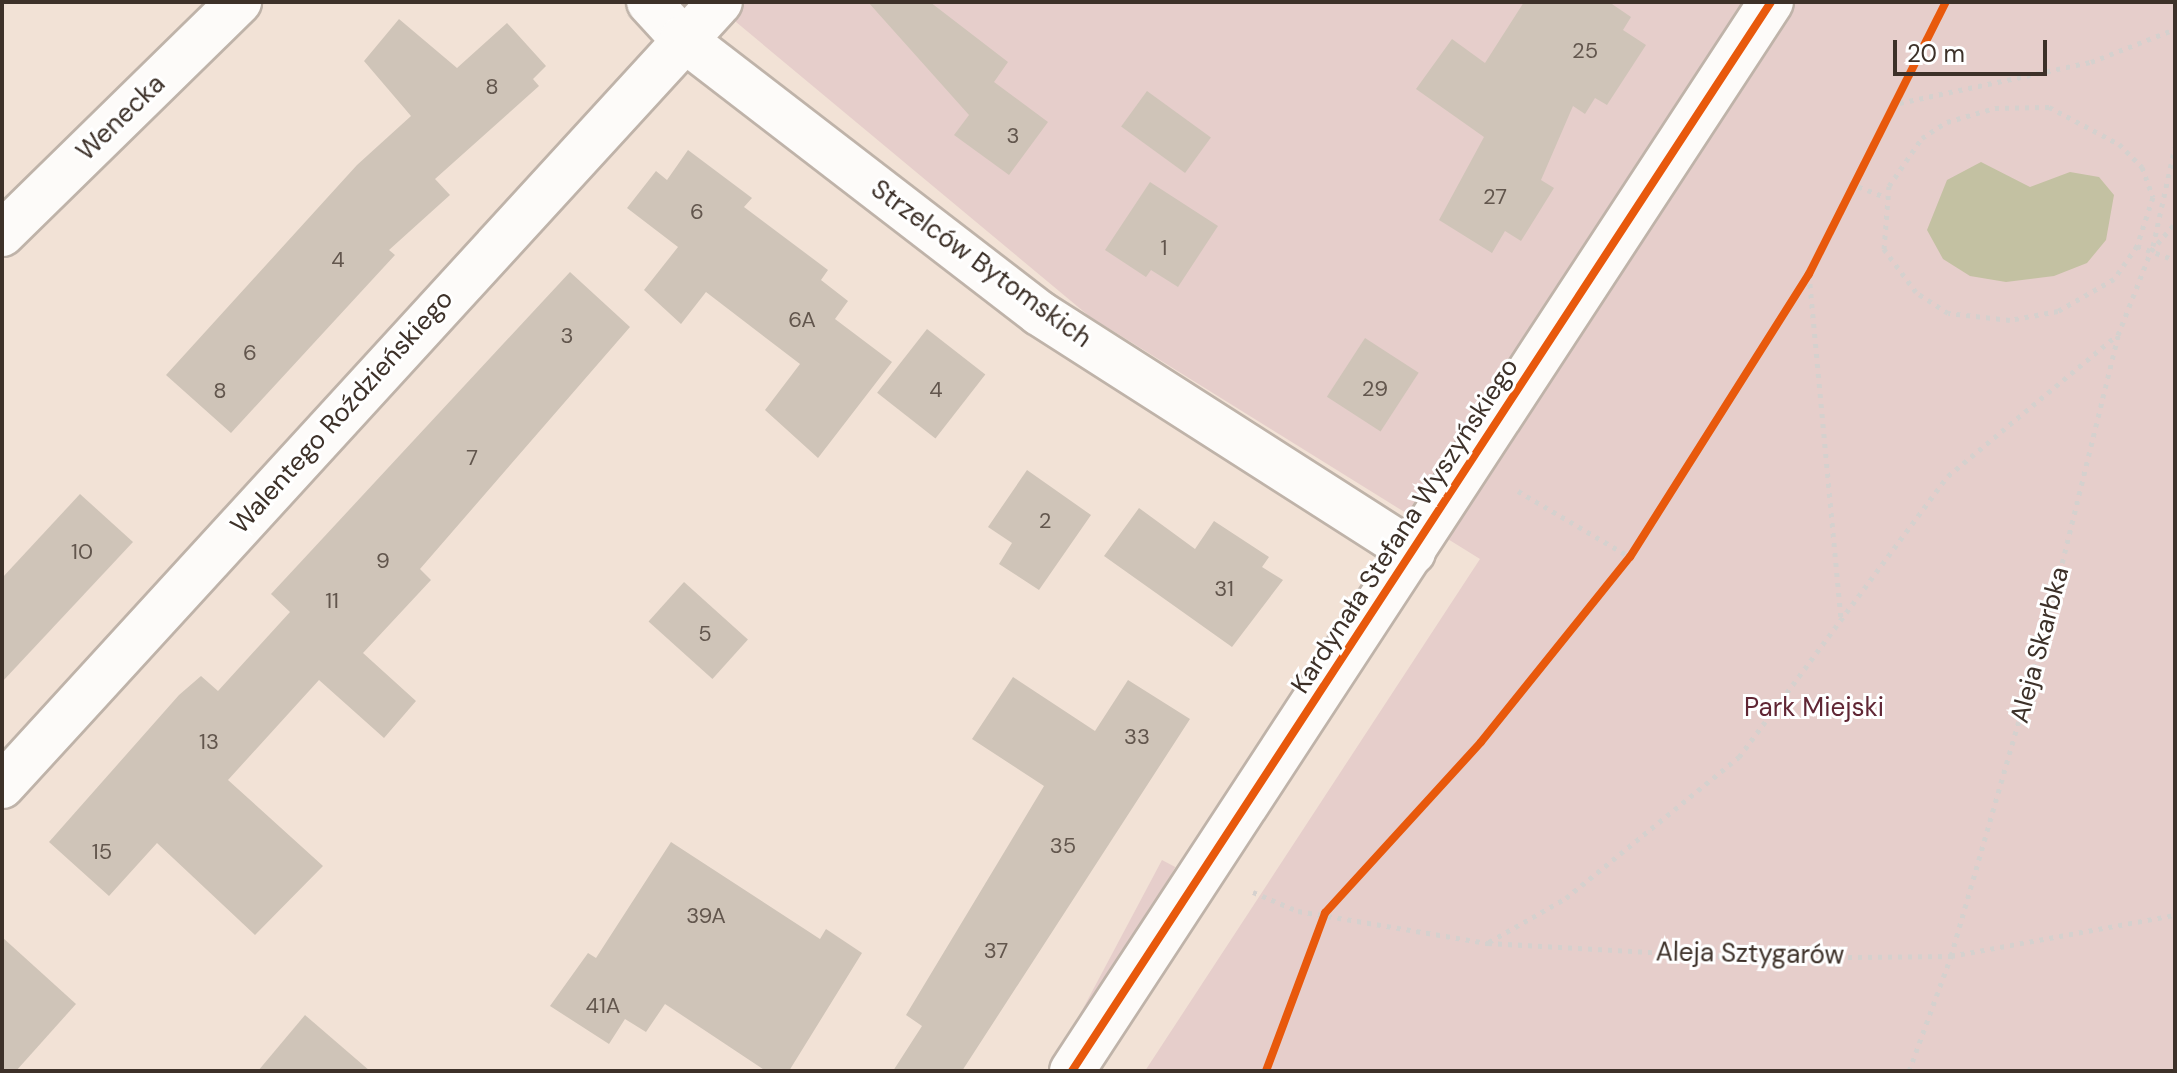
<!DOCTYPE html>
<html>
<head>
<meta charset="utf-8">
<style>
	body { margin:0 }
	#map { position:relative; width:2177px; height:1073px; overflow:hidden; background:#f2e2d6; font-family:"DM Sans",sans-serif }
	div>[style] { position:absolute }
	.green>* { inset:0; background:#e6cecb; transform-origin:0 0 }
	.water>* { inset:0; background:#c3c1a2 }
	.building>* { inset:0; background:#cfc4b8; transform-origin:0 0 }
	.path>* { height:5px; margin-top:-2.5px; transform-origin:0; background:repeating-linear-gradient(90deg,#d5d1ce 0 4px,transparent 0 10px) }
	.roads { filter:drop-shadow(2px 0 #bfb3a9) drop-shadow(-2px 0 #bfb3a9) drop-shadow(0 2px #bfb3a9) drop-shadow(0 -2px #bfb3a9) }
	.minor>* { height:44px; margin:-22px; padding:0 22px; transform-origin:22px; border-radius:22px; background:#fdfbf9 }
	.tertiary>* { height:44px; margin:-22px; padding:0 22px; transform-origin:22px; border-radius:22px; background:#fdfbf9 }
	.cycleway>* { height:8px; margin:-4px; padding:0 4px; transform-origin:4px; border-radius:4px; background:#e8590c }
	span { translate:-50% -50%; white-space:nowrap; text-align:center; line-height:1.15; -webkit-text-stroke:6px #fff; paint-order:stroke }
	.number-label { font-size:22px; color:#62564d }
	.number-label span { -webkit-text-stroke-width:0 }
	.street-label { font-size:26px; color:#3d3129 }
	.park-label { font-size:26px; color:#602634 }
	.frame { position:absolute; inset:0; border:4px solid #3d3129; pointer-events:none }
	.scale { position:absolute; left:1893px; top:40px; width:154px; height:36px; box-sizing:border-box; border:4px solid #3d3129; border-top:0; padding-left:10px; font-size:24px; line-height:28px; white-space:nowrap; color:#3d3129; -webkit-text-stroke:6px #fff; paint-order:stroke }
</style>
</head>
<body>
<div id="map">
	<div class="green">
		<div style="clip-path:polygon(712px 2px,2175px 2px,2175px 1071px,1145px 1071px,1480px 559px,1089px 316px)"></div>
		<div style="left:1162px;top:860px;width:15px;height:209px;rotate:28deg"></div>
	</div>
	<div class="water">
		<div style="clip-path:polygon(1981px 162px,2030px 187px,2070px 172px,2099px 177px,2114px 195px,2106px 240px,2087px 263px,2054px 276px,2006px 282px,1970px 276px,1943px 259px,1927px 230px,1947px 180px)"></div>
	</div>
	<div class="building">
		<div style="clip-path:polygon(868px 2px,930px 2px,1008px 62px,994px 82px,1048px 122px,1009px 175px,954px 135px,969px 115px)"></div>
		<div style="clip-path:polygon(1524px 2px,1609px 2px,1631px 17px,1623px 30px,1646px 45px,1607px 105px,1595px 98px,1585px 114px,1573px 106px,1541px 180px,1554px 188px,1521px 241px,1505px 231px,1492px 253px,1439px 220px,1484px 137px,1416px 89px,1452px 39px,1485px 63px)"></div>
		<div style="clip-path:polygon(399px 19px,457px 68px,507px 23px,546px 66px,533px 79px,539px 86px,435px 179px,450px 195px,389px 250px,395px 255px,231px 433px,166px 375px,357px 165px,411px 116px,364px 61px)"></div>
		<div style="left:1147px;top:91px;width:79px;height:44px;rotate:36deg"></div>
		<div style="clip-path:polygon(688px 150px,752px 198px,744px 207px,828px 270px,821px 280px,848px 301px,835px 319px,892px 362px,818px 458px,765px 410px,800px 364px,706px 292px,681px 324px,644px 290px,678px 247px,627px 208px,656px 171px,667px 180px)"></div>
		<div style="clip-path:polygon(1150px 182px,1218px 226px,1178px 287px,1151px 270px,1146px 277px,1105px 250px)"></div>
		<div style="clip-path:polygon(570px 272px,630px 327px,420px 569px,431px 580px,363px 653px,416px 701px,384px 738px,319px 680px,228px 780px,323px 866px,255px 935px,157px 843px,109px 896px,49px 842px,179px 695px,201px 676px,218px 691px,290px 612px,271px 594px)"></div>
		<div style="left:927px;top:329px;width:74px;height:81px;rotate:38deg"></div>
		<div style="left:1365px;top:338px;width:64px;height:70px;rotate:33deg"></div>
		<div style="clip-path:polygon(1027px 470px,1091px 515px,1039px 590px,999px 564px,1012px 543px,988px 527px)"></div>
		<div style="clip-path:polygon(80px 494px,133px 542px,2px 682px,2px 578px)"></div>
		<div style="clip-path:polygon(1139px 508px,1195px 549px,1214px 521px,1269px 557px,1262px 567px,1283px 580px,1232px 647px,1104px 556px)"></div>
		<div style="left:684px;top:582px;width:86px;height:53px;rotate:42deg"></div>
		<div style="clip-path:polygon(1013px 677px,1095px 731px,1128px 680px,1190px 719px,962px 1071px,893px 1071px,922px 1026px,906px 1015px,1044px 786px,972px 739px)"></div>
		<div style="clip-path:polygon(671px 842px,820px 939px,826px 929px,862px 953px,789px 1071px,766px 1071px,665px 1004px,646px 1032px,625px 1019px,609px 1044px,550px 1006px,588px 953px,596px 958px)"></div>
		<div style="clip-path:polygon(2px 937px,76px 1004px,16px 1071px,2px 1071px)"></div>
		<div style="clip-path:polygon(305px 1015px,370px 1071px,258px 1071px)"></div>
	</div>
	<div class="path">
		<div style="left:1890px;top:105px;width:206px;rotate:-12.1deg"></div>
		<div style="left:2091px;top:62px;width:90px;rotate:-21.4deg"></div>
		<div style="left:2049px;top:107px;width:79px;rotate:27.9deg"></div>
		<div style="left:2119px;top:144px;width:33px;rotate:45deg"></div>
		<div style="left:2142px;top:167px;width:32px;rotate:70deg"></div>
		<div style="left:2153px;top:197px;width:52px;rotate:108.1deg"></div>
		<div style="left:2137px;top:246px;width:40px;rotate:124.9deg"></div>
		<div style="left:2114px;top:279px;width:64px;rotate:150.3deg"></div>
		<div style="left:2058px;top:311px;width:49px;rotate:169.4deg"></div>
		<div style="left:2010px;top:320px;width:62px;rotate:-173.6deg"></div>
		<div style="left:1948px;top:313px;width:38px;rotate:-147deg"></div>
		<div style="left:1916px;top:292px;width:54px;rotate:-126.7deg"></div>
		<div style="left:1884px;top:249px;width:63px;rotate:-85.5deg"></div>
		<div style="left:1889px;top:186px;width:58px;rotate:-55.5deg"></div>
		<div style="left:1922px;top:138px;width:30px;rotate:-33deg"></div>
		<div style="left:1947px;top:122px;width:50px;rotate:-16.3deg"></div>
		<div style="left:1995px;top:108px;width:54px;rotate:-1.1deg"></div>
		<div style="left:1849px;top:183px;width:40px;rotate:21deg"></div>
		<div style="left:2137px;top:246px;width:40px;rotate:20.2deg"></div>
		<div style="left:2153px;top:246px;width:101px;rotate:-77.5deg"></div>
		<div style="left:1809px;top:274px;width:345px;rotate:84.7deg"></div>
		<div style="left:1518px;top:491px;width:130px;rotate:30.5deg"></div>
		<div style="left:1253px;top:892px;width:49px;rotate:22.9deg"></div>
		<div style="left:1298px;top:911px;width:193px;rotate:9.6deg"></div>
		<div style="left:1488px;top:943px;width:270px;rotate:3.2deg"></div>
		<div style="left:1758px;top:958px;width:193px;rotate:-0.6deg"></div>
		<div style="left:1951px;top:956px;width:228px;rotate:-10.4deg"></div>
		<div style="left:1489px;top:942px;width:89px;rotate:-29.7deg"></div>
		<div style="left:1566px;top:898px;width:223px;rotate:-39.2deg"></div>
		<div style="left:1739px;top:757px;width:350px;rotate:-53.4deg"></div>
		<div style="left:1948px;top:476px;width:220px;rotate:-39.8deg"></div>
		<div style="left:1909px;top:1071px;width:122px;rotate:-69.9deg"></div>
		<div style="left:1951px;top:956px;width:349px;rotate:-73.9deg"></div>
		<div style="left:2048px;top:621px;width:294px;rotate:-76.2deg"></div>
		<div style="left:2118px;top:335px;width:90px;rotate:-68.6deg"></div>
		<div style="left:2151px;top:251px;width:37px;rotate:-49deg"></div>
	</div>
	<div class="roads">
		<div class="minor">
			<div style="left:649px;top:2px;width:49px;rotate:47.5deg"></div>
			<div style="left:682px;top:38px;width:451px;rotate:37.6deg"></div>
			<div style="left:1039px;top:313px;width:444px;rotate:32.6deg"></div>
			<div style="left:2px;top:234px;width:332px;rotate:-44.4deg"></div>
			<div style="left:2px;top:786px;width:1063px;rotate:-47.52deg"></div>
		</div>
		<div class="tertiary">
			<div style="left:1072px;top:1071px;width:1277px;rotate:-56.82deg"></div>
		</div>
	</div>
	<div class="cycleway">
		<div style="left:1072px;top:1071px;width:1277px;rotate:-56.82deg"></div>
		<div style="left:1266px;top:1071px;width:169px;rotate:-69.5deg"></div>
		<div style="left:1325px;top:913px;width:231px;rotate:-47.6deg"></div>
		<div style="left:1481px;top:742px;width:238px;rotate:-51.2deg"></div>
		<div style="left:1630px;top:557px;width:335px;rotate:-57.7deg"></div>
		<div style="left:1809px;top:274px;width:305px;rotate:-63.3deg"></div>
	</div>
	<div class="number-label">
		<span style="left:1585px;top:51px">25</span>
		<span style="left:492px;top:87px">8</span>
		<span style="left:1013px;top:136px">3</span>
		<span style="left:1495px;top:197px">27</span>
		<span style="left:697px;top:212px">6</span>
		<span style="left:1164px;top:248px">1</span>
		<span style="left:338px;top:260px">4</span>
		<span style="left:802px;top:320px">6A</span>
		<span style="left:567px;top:336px">3</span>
		<span style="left:250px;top:353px">6</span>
		<span style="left:1375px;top:389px">29</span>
		<span style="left:936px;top:390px">4</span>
		<span style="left:220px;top:391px">8</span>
		<span style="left:472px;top:458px">7</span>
		<span style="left:1045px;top:521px">2</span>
		<span style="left:82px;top:552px">10</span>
		<span style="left:383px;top:561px">9</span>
		<span style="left:1224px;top:589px">31</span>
		<span style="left:332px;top:601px">11</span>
		<span style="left:705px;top:634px">5</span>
		<span style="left:1137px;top:737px">33</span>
		<span style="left:209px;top:742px">13</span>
		<span style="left:1063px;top:846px">35</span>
		<span style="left:102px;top:852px">15</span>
		<span style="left:706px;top:916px">39A</span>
		<span style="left:996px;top:951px">37</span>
		<span style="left:603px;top:1006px">41A</span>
	</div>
	<div class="street-label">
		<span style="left:121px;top:118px;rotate:-44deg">Wenecka</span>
		<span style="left:981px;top:264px;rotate:36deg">Strzelców Bytomskich</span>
		<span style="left:342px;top:412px;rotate:-48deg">Walentego Roździeńskiego</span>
		<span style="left:1405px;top:526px;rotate:-57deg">Kardynała Stefana Wyszyńskiego</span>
		<span style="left:2040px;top:645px;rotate:-75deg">Aleja Skarbka</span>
		<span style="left:1750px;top:954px;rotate:1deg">Aleja Sztygarów</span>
	</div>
	<div class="park-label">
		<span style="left:1814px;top:708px">Park Miejski</span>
	</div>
	<div class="frame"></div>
	<div class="scale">20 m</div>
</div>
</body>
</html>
